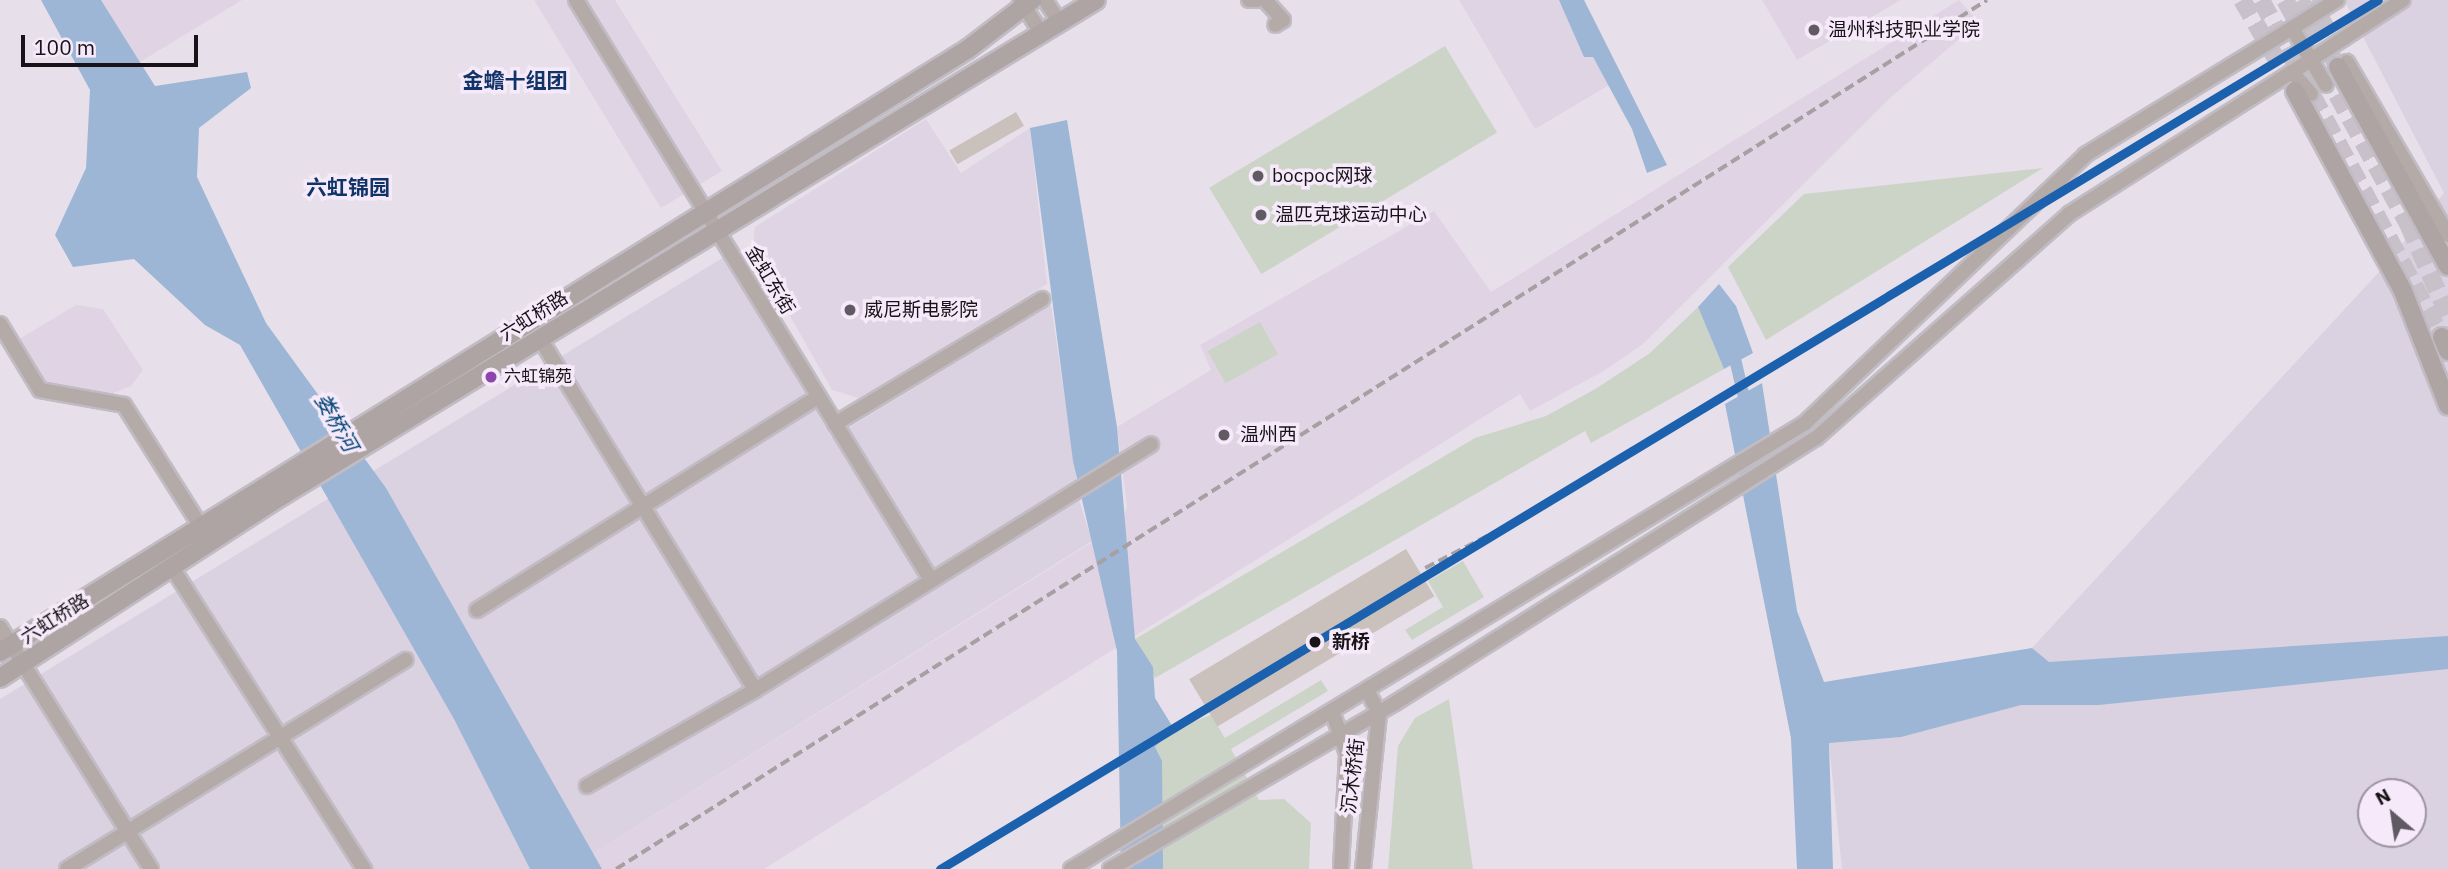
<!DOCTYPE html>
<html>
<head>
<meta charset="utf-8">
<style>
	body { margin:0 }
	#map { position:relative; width:2448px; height:869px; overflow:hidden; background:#e7e0ea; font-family:"IBM Plex Sans","Noto Sans SC",sans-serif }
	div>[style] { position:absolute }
	.commercial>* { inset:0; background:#dfd4e4 }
	.industrial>* { inset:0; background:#dad1e1 }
	.built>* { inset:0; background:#e0d4e4 }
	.green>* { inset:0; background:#ccd4c7; transform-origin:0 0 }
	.water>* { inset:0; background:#9db6d6 }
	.canal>* { height:12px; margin:-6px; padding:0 6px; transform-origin:6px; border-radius:6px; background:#9db6d6 }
	.building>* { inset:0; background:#cac0bc; transform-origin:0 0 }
	.minor-tunnel>* { height:14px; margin-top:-7px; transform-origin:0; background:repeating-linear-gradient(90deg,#c8c1ca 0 14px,transparent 0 21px) }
	.major-tunnel>* { height:18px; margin-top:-9px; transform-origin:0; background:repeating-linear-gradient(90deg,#c8c1ca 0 18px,transparent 0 27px) }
	.roads { filter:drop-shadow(2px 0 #c1bcc3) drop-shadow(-2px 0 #c1bcc3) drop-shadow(0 2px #c1bcc3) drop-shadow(0 -2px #c1bcc3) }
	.minor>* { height:14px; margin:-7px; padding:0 7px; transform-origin:7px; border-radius:7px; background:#b4aba9 }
	.major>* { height:18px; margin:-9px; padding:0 9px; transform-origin:9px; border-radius:9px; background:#ada4a3 }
	.rail>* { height:3.5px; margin-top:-1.75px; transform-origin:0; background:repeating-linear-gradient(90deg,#a6a0a3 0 10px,transparent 0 15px) }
	.metro-1>* { height:9px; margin:-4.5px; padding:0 4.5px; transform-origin:4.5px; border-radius:4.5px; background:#1b61ae }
	.dots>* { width:19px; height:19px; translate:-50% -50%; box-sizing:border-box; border:4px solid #f6eafa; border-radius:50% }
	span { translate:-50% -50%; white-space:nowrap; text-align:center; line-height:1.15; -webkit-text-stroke:7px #f6eafa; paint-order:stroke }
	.bus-label { font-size:17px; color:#171318 }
	.left { translate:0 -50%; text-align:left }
	.poi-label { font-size:19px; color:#171318 }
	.street-label { font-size:19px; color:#171318 }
	.stop-label { font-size:19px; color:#171318; font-weight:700 }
	.neighbourhood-label { font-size:21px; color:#113468; font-weight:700 }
	.water-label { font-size:21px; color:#054578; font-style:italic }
	.north { position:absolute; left:2357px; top:778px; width:70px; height:70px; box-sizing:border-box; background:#f6eafa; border:2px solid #9d94a0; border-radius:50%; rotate:331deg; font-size:19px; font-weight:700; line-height:28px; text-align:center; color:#171318 }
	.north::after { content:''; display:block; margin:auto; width:24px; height:32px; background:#605b62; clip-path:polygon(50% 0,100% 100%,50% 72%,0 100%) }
	.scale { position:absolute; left:21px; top:35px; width:177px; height:32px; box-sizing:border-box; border:4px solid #171318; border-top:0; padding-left:9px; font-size:21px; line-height:24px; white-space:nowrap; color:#171318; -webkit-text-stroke:5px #f6eafa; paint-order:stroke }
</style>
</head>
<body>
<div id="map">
	<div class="commercial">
		<div style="clip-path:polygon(534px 0,615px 0,722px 171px,661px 208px)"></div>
		<div style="clip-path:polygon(1459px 0,1559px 0,1609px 85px,1535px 129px)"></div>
		<div style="clip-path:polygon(926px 119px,961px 173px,1030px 128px,1047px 284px,859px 398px,832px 390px,752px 249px,755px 227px)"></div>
	</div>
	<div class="industrial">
		<div style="clip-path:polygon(evenodd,2344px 0,2448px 0,2448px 869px,1842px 869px,1829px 743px,2032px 648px,2379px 272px,2444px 193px,2344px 0,2371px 792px,2413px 792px,2413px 834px,2371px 834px,2371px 792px)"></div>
		<div style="clip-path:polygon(724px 257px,832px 438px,1051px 305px,1080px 503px,1092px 541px,568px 869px,0 869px,0 699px)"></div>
	</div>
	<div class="built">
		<div style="clip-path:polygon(101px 0,242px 0,140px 62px)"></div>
		<div style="clip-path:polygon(1762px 0,1901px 0,1797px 60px)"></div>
		<div style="clip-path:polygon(1959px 0,1979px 22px,1889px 99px,1643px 344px,1602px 372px,1530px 411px,1520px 394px,764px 869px,568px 869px,1121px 524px,1127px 507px,1117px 427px,1211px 370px,1200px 345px,1434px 211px,1491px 292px)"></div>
		<div style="clip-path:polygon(76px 305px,103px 309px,143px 370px,131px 386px,103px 397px,41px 384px,16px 341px)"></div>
	</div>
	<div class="green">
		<div style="left:1445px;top:46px;width:101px;height:275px;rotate:59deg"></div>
		<div style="clip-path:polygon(2043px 168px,1766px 340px,1728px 267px,1804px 194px)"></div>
		<div style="clip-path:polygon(1698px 307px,1724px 369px,1591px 443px,1585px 431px,1155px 678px,1135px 639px,1475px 438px,1546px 416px,1597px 388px,1650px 353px)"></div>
		<div style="left:1260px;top:322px;width:37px;height:60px;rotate:61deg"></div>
		<div style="clip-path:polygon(1463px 561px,1484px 597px,1412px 640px,1405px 630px,1443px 607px,1428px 581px)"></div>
		<div style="clip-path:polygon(1321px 680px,1328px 691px,1231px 749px,1259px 800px,1284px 799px,1311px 823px,1309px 869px,1163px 869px,1155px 747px,1174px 729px,1211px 715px,1225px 738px)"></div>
		<div style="clip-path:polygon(1449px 699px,1473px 869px,1388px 869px,1398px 746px,1415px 718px)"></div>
	</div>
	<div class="water">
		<div style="clip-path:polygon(41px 0,101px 0,155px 86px,247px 72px,251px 88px,199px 128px,197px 177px,266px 323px,386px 488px,602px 869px,530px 869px,454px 719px,240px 345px,205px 325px,134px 259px,73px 267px,55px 235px,86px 168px,90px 90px)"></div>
		<div style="clip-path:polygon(1559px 0,1584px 0,1667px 165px,1647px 173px,1632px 129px,1593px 57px,1584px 57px)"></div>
		<div style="clip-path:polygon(1067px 120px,1117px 427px,1135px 639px,1153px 667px,1155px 698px,1174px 729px,1155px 747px,1162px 761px,1163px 869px,1121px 869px,1117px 651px,1073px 461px,1030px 128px)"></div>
		<div style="clip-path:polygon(1719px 284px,1736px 306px,1753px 353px,1724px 369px,1698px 307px)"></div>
		<div style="clip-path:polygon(1762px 383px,1797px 611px,1824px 682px,2032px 648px,2049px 662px,2448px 636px,2448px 669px,2099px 705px,2021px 705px,1901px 737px,1829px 743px,1833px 869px,1797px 869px,1791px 738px,1725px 404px)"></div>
	</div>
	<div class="canal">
		<div style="left:1732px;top:346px;width:66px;rotate:76.8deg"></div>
	</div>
	<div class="building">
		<div style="left:1016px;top:112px;width:16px;height:77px;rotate:60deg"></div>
		<div style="left:1406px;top:549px;width:55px;height:253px;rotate:59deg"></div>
	</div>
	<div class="minor-tunnel">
		<div style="left:2313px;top:0;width:71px;rotate:61.3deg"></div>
	</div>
	<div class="major-tunnel">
		<div style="left:2242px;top:0;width:105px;rotate:59.8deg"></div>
		<div style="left:2261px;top:0;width:383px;rotate:61.8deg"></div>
		<div style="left:2285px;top:0;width:256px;rotate:61.2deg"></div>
		<div style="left:2408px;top:224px;width:99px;rotate:66.3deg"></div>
		<div style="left:2300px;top:0;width:77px;rotate:60.4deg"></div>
	</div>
	<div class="roads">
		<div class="minor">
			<div style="left:576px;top:0;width:680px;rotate:58.53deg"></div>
			<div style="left:1020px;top:0;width:38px;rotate:57deg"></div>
			<div style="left:1045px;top:0;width:27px;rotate:57deg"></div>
			<div style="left:1249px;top:0;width:8px"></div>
			<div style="left:1265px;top:0;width:27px;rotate:48deg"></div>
			<div style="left:1283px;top:20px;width:9px;rotate:148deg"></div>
			<div style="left:2292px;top:28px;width:53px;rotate:-31.9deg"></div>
			<div style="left:2347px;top:62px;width:200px;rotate:59.7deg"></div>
			<div style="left:2292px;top:72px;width:132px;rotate:-33deg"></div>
			<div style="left:0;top:324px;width:77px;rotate:58.8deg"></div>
			<div style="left:40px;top:390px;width:85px;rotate:10.1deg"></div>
			<div style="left:124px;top:405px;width:142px;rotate:57.7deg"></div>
			<div style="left:539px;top:337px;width:414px;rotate:58.5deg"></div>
			<div style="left:835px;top:424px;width:242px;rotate:-31.1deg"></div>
			<div style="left:173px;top:569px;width:356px;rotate:57.5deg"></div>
			<div style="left:477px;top:610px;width:402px;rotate:-32deg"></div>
			<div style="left:0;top:627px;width:285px;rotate:58deg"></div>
			<div style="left:1332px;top:711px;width:46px;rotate:70.8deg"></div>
			<div style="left:1347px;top:754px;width:115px;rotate:93deg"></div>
			<div style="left:587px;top:786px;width:193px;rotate:-29.7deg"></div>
			<div style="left:755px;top:690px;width:466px;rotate:-31.8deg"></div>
			<div style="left:67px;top:869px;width:398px;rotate:-31.7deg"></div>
			<div style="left:1071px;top:869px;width:859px;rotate:-31.28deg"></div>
			<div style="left:1805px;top:423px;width:388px;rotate:-43.7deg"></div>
			<div style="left:2085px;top:155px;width:243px;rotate:-31.5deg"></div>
			<div style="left:2292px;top:28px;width:66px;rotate:59.2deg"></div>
			<div style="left:1110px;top:869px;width:330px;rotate:-30.2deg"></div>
			<div style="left:1395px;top:703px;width:497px;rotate:-32.2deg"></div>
			<div style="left:1816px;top:438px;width:338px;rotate:-41.5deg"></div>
			<div style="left:2069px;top:214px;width:264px;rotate:-32.5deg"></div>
			<div style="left:2292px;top:72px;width:29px;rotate:49deg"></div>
			<div style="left:1363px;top:869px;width:157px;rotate:-84.1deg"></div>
			<div style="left:1379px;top:713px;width:26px;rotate:-118deg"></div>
		</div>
		<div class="major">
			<div style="left:2338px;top:67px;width:227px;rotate:61.1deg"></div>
			<div style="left:2295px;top:91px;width:227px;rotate:61.6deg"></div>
			<div style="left:2403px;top:291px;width:123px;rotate:68.5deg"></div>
			<div style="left:2442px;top:337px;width:15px;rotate:67deg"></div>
			<div style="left:0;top:652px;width:1140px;rotate:-31.92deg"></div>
			<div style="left:968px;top:49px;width:81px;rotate:-37.4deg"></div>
			<div style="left:0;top:678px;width:333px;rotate:-32.9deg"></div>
			<div style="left:280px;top:497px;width:955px;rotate:-31.34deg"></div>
		</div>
	</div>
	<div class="rail">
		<div style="left:1425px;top:568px;width:111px;rotate:-27.3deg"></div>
		<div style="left:616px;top:869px;width:1623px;rotate:-32.37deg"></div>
	</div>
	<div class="metro-1">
		<div style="left:940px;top:869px;width:1680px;rotate:-31.15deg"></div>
	</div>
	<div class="dots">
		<div style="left:1814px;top:30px;background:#605b62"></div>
		<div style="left:1258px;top:176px;background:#605b62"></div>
		<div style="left:1261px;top:215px;background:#605b62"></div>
		<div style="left:850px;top:310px;background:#605b62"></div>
		<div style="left:491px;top:377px;background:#8e44ad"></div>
		<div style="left:1224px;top:435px;background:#605b62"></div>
		<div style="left:1315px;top:642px;background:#171318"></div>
	</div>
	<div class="bus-label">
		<span class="left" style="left:504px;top:377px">六虹锦苑</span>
	</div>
	<div class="poi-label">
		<span class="left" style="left:1828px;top:30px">温州科技职业学院</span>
		<span class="left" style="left:1272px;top:176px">bocpoc网球</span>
		<span class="left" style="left:1275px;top:215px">温匹克球运动中心</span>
		<span class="left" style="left:864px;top:310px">威尼斯电影院</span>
		<span class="left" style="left:1240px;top:435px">温州西</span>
	</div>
	<div class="street-label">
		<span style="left:770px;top:280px;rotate:59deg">金虹东街</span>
		<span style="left:534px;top:316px;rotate:-32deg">六虹桥路</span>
		<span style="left:55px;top:619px;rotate:-32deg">六虹桥路</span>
		<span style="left:1353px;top:776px;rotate:-83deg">沉木桥街</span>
	</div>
	<div class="stop-label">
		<span class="left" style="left:1332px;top:642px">新桥</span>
	</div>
	<div class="neighbourhood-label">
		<span style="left:515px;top:80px">金蟾十组团</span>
		<span style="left:348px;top:187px">六虹锦园</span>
	</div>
	<div class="water-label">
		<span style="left:337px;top:422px;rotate:60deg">娄桥河</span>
	</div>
	<div class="north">N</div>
	<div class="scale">100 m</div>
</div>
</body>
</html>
